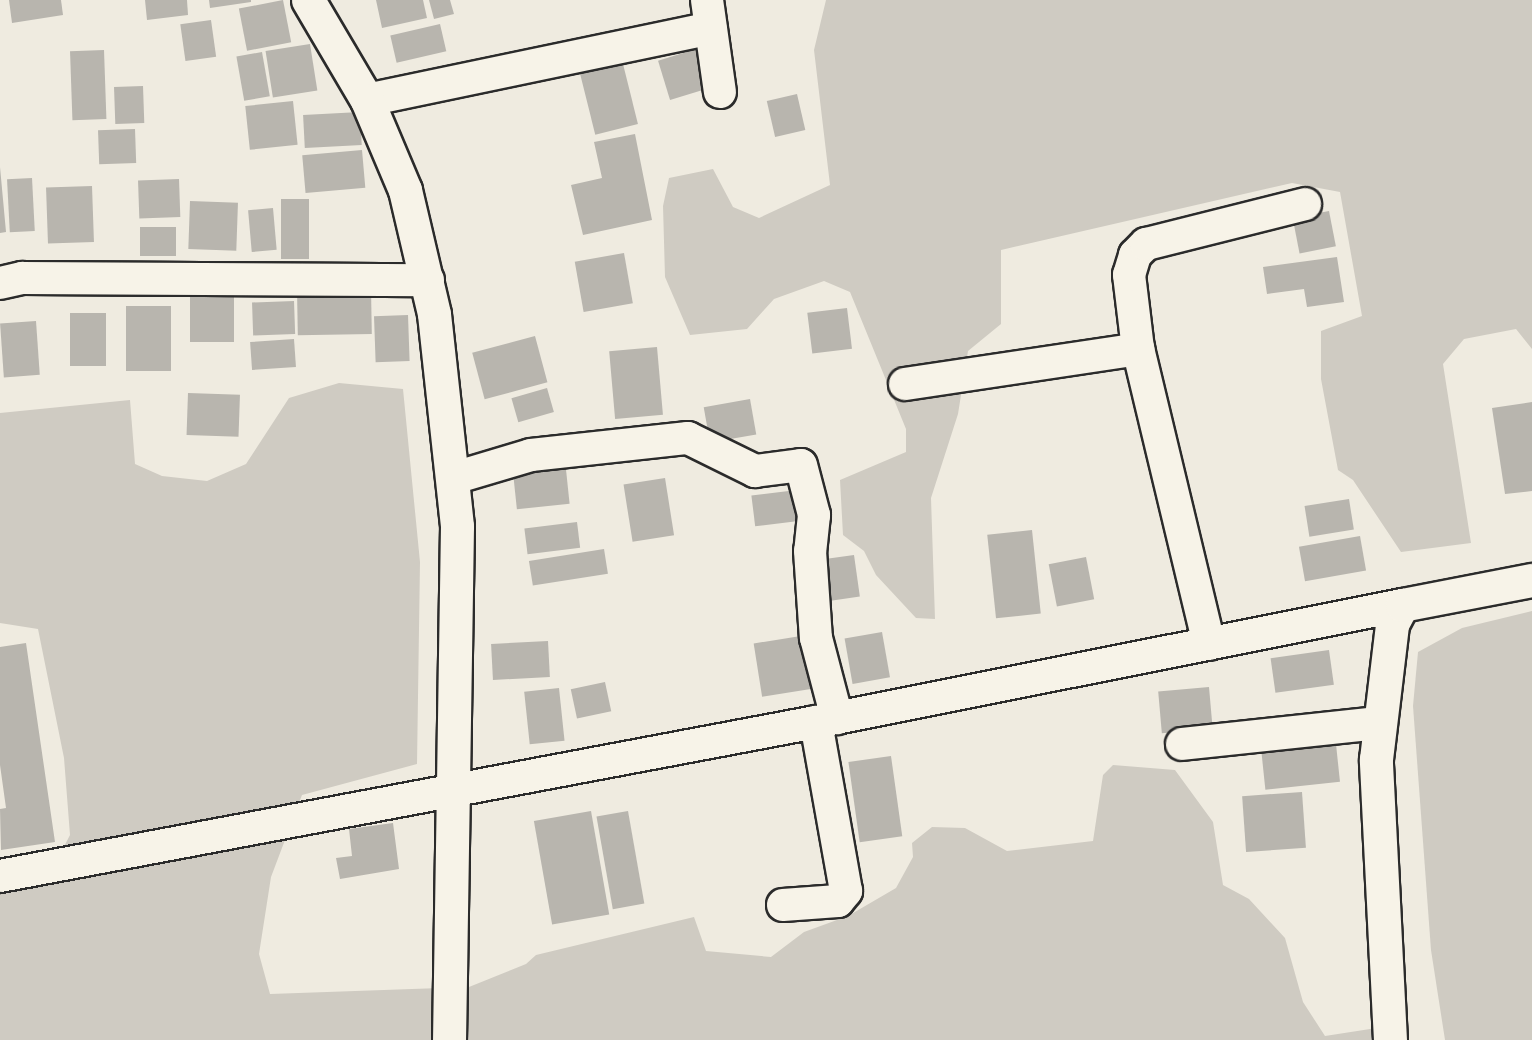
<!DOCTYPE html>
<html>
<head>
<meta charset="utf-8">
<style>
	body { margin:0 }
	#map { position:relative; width:1532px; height:1040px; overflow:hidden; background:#efebe0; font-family:"Patrick Hand",sans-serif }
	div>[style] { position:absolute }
	.green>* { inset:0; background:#cfcbc2 }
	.building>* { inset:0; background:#b8b5ae; transform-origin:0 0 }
	.roads { filter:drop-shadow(2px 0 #2b2b2b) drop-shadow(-2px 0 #2b2b2b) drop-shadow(0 2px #2b2b2b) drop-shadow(0 -2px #2b2b2b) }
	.street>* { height:32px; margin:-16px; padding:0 16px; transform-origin:16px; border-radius:16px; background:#f7f3e8 }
	.secondary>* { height:33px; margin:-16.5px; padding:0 16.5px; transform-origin:16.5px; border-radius:16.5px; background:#f7f3e8 }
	span { translate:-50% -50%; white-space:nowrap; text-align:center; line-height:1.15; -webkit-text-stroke:4.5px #f7f3e8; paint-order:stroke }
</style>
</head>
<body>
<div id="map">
	<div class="green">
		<div style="clip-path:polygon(826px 0,1532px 0,1532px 349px,1516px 329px,1464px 339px,1443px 364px,1471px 543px,1401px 552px,1353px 480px,1338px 470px,1321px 379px,1321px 331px,1362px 316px,1340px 192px,1292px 183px,1001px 250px,1001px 324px,968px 351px,958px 414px,931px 498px,935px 619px,916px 618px,876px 575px,864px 551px,843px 535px,840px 480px,906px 452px,906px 429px,850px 292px,824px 281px,774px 299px,747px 329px,690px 335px,665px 277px,663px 206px,669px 178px,713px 169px,733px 207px,759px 218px,830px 185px,814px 50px)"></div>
		<div style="clip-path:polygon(339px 383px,403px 389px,420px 562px,417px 764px,302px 795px,271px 877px,259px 954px,270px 994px,469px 987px,526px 964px,536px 955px,694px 917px,706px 951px,771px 957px,804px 932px,848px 916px,896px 888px,913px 857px,912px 843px,932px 827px,965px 828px,1007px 851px,1093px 841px,1103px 775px,1113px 765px,1175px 770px,1213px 822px,1223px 885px,1249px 899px,1285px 938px,1303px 1002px,1325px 1036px,1383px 1027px,1384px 1040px,0 1040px,0 880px,52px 870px,70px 835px,64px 758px,38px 629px,0 623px,0 413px,130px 400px,135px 464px,162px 476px,207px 481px,246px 464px,289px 398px)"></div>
		<div style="clip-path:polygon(1532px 611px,1532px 1040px,1445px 1040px,1431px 950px,1413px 706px,1418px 652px,1462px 628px)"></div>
	</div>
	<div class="building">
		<div style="clip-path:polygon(9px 0,61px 0,63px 15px,12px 23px)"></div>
		<div style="clip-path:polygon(145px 0,187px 0,188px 15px,147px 20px)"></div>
		<div style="clip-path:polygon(209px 0,251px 0,251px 2px,210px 8px)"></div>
		<div style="left:283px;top:0;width:43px;height:45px;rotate:79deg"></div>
		<div style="clip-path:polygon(376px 0,423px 0,427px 18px,382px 28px)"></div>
		<div style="clip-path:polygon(429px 0,450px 0,454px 14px,434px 19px)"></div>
		<div style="left:211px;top:20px;width:37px;height:31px;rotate:82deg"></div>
		<div style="left:440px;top:24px;width:28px;height:51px;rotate:77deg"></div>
		<div style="left:310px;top:44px;width:47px;height:45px;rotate:81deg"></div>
		<div style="left:703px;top:47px;width:41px;height:47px;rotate:73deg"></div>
		<div style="left:104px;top:50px;width:69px;height:34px;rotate:88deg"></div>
		<div style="left:262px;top:52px;width:45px;height:26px;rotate:80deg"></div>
		<div style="left:622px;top:60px;width:66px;height:44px;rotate:76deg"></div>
		<div style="left:143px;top:86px;width:37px;height:29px;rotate:88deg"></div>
		<div style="left:797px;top:94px;width:37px;height:31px;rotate:77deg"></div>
		<div style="left:293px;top:101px;width:44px;height:48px;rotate:84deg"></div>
		<div style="left:360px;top:112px;width:33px;height:57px;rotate:87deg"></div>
		<div style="left:135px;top:129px;width:34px;height:37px;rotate:88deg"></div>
		<div style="clip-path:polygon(635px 134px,652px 220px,583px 235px,571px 185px,602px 178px,594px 142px)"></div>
		<div style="left:362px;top:150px;width:38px;height:60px;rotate:85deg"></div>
		<div style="clip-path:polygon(0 167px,6px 232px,0 233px)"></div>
		<div style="left:32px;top:178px;width:53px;height:25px;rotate:87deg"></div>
		<div style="left:179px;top:179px;width:38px;height:41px;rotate:88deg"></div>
		<div style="left:92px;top:186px;width:56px;height:46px;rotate:88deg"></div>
		<div style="left:281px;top:199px;width:28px;height:60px"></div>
		<div style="left:190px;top:201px;width:48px;height:48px;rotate:2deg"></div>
		<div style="left:273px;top:208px;width:42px;height:25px;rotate:85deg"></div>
		<div style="left:1329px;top:211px;width:36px;height:37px;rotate:79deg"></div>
		<div style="left:140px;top:227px;width:36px;height:29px"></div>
		<div style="left:624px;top:253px;width:51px;height:50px;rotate:80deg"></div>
		<div style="clip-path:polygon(1337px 257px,1344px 302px,1307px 307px,1304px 289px,1267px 294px,1263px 267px)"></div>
		<div style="left:190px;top:287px;width:44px;height:55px"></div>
		<div style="left:371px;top:288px;width:46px;height:74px;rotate:89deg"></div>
		<div style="left:294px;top:301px;width:33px;height:42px;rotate:88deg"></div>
		<div style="left:126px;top:306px;width:45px;height:65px"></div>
		<div style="left:847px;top:308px;width:41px;height:40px;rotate:83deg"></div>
		<div style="left:70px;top:313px;width:36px;height:53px"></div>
		<div style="left:408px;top:315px;width:46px;height:34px;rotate:88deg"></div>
		<div style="left:36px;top:321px;width:54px;height:36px;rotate:86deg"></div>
		<div style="left:535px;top:336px;width:48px;height:65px;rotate:75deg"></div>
		<div style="left:294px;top:339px;width:28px;height:44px;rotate:86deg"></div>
		<div style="left:657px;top:347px;width:68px;height:48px;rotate:85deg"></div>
		<div style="left:547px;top:388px;width:25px;height:37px;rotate:74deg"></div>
		<div style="left:188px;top:393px;width:52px;height:42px;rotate:2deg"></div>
		<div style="left:750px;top:399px;width:36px;height:47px;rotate:80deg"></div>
		<div style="clip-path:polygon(1532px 402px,1532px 491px,1505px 494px,1492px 408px)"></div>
		<div style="left:565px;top:460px;width:44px;height:53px;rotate:84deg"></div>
		<div style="left:665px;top:478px;width:58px;height:42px;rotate:81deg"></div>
		<div style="left:805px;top:489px;width:31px;height:54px;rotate:83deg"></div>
		<div style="left:1349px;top:499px;width:31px;height:45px;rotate:81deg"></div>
		<div style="left:577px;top:522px;width:26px;height:53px;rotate:83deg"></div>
		<div style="left:1032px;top:530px;width:84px;height:45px;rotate:84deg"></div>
		<div style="left:1360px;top:536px;width:35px;height:62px;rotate:80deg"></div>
		<div style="left:604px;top:549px;width:25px;height:76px;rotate:81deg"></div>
		<div style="left:854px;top:555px;width:42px;height:31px;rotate:82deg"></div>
		<div style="left:1086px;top:557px;width:43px;height:38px;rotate:79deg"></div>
		<div style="left:882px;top:632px;width:46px;height:38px;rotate:80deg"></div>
		<div style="left:807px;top:635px;width:54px;height:54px;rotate:81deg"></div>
		<div style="left:548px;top:641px;width:36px;height:57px;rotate:87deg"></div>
		<div style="clip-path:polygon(26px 643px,55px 842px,1px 850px,0 809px,6px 808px,0 765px,0 647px)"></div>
		<div style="left:1329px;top:650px;width:35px;height:59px;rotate:82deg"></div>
		<div style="left:605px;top:682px;width:30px;height:35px;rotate:78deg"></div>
		<div style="left:1209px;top:687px;width:42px;height:51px;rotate:85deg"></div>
		<div style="left:559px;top:688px;width:53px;height:35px;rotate:84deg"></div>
		<div style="left:1336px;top:744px;width:38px;height:75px;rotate:84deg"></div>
		<div style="left:891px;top:756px;width:81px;height:43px;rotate:82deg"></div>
		<div style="left:1302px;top:792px;width:56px;height:60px;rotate:86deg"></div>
		<div style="left:591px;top:811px;width:105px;height:58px;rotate:80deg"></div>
		<div style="left:628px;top:811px;width:94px;height:32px;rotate:80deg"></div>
		<div style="clip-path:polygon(393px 823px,399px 869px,340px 879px,336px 858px,352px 856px,349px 829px)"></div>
	</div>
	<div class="roads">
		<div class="street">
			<div style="left:707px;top:0;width:93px;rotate:82deg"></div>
			<div style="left:367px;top:100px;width:351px;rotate:-11.8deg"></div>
			<div style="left:0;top:283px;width:23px;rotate:-13deg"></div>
			<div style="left:22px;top:278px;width:406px;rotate:0.3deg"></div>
			<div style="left:905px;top:384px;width:236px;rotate:-8.5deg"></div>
			<div style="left:454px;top:478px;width:80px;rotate:-16.6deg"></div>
			<div style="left:531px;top:455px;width:158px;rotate:-6.2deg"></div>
			<div style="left:688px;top:438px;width:75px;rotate:26.2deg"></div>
			<div style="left:755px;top:471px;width:46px;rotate:-7.4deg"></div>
			<div style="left:801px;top:465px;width:52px;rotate:75.4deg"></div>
			<div style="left:814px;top:515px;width:36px;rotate:96deg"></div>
			<div style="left:810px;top:551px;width:87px;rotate:86.1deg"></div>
			<div style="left:816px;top:638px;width:83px;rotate:75.3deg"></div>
			<div style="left:1209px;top:644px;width:303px;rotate:-103.5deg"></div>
			<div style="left:1138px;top:349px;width:75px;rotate:-96.9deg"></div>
			<div style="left:1129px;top:275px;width:21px;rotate:-73deg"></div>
			<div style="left:1135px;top:255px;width:16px;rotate:-45deg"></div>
			<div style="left:1146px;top:244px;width:164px;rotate:-14.1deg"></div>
			<div style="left:1182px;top:744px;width:198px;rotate:-6.1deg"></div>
			<div style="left:0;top:876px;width:830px;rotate:-10.69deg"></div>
			<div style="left:816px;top:722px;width:598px;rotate:-11.29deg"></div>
			<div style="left:783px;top:905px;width:55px;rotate:-4.2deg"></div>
			<div style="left:838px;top:901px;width:13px;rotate:-51deg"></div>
			<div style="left:846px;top:891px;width:172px;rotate:-100.1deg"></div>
		</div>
		<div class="secondary">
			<div style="left:308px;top:0;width:116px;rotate:59.5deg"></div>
			<div style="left:367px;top:100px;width:98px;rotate:67.1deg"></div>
			<div style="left:405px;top:190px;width:127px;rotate:76.8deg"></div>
			<div style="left:434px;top:314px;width:213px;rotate:83.8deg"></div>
			<div style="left:457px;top:526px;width:514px;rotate:90.89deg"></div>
			<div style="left:1390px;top:1040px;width:281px;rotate:-92.9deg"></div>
			<div style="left:1376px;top:759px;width:136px;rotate:-83.2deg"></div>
			<div style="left:1392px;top:624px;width:21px;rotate:-62deg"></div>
			<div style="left:1402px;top:605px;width:132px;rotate:-10.9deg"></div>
		</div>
	</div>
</div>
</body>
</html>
